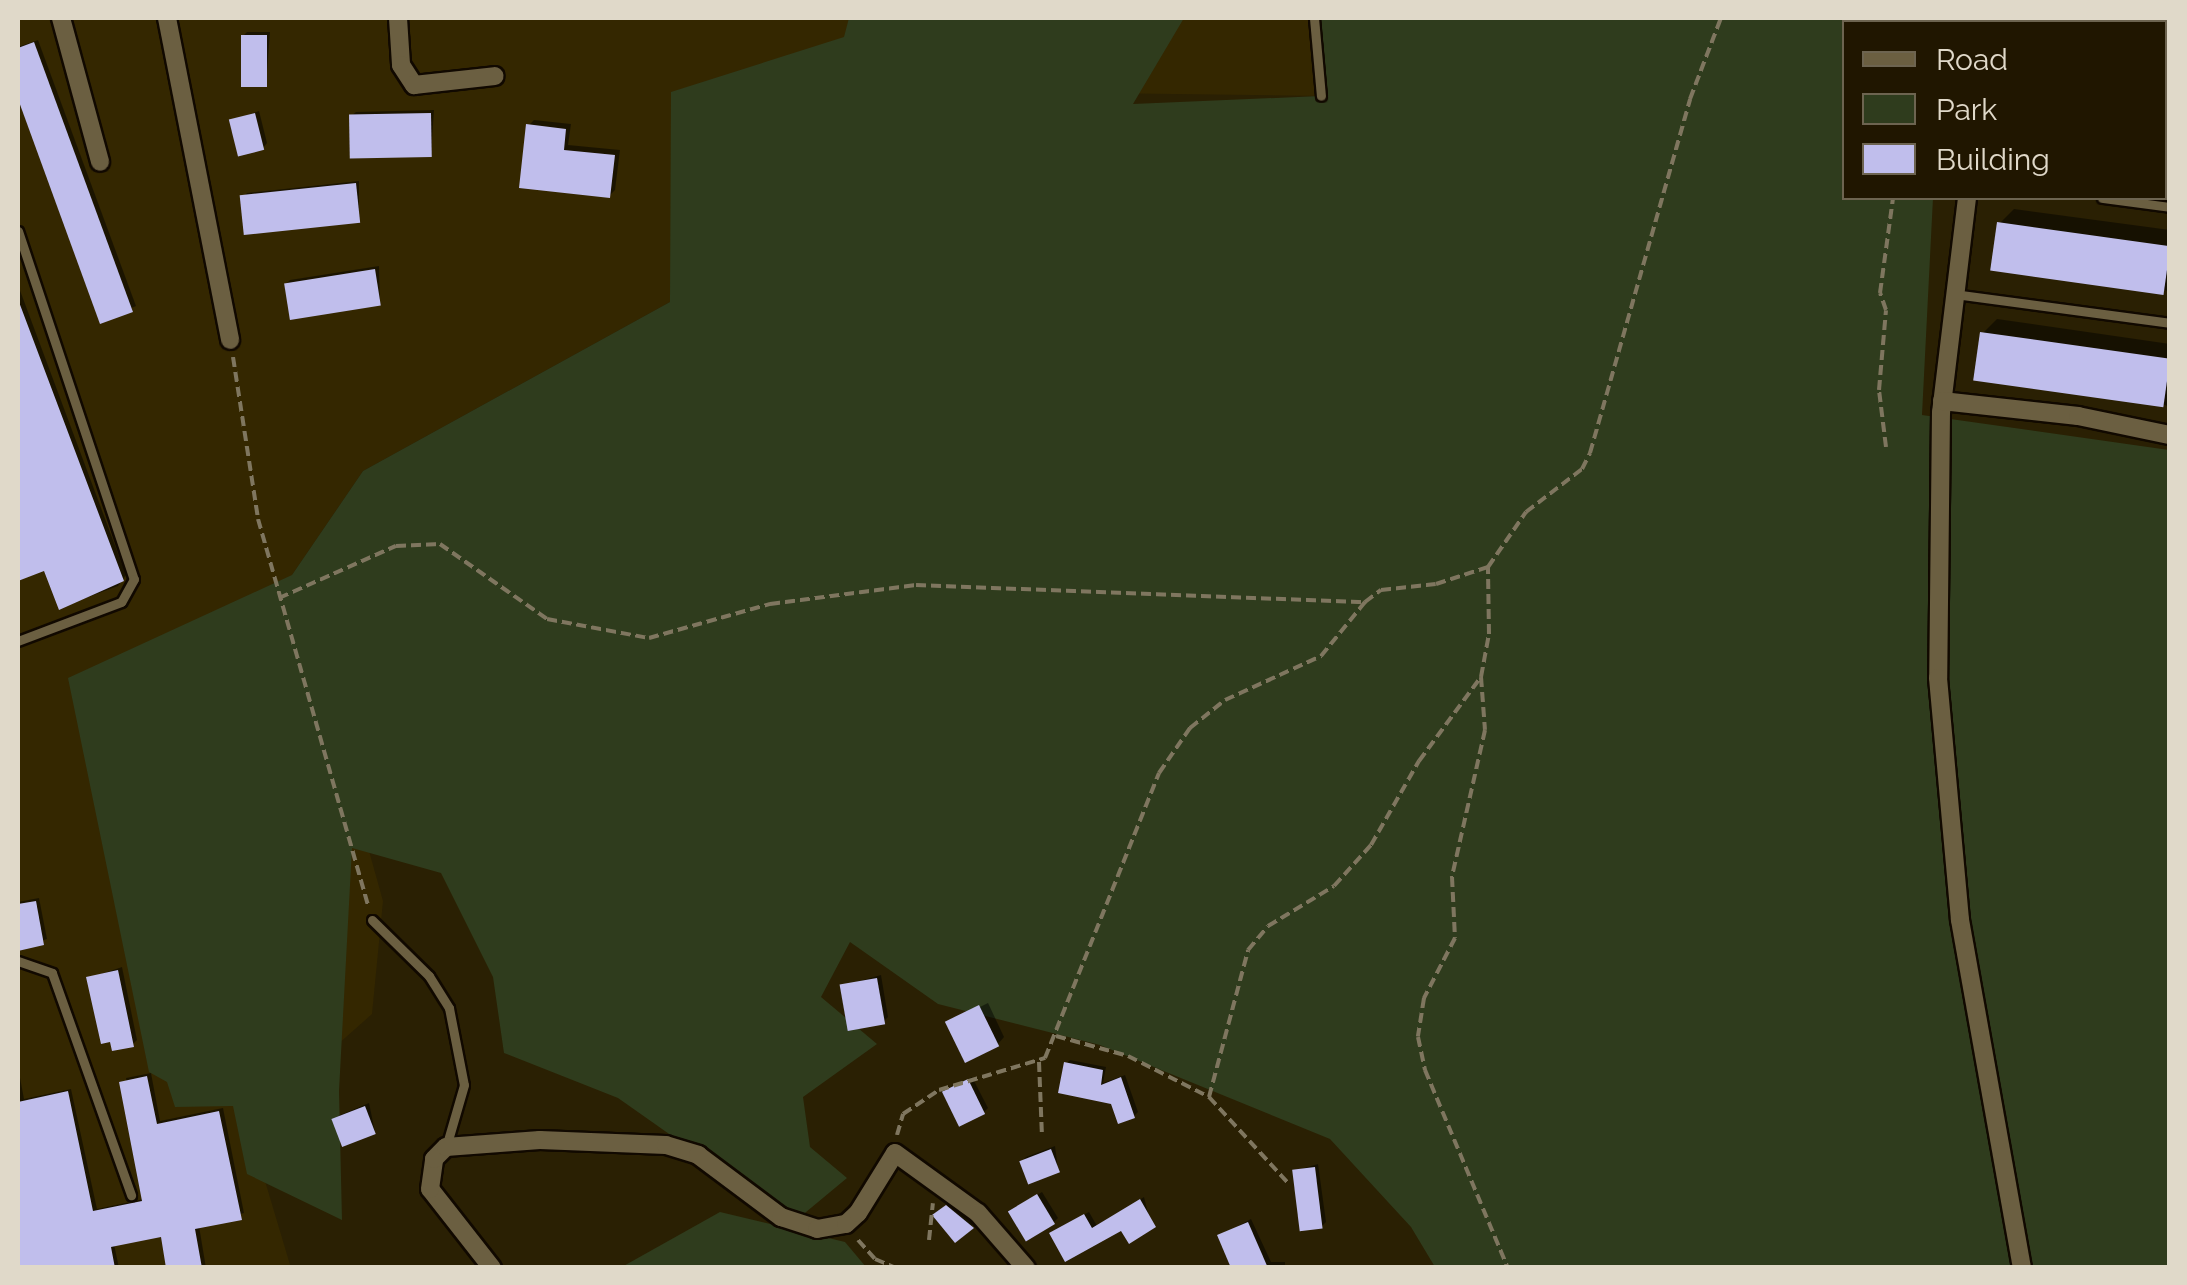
<!DOCTYPE html>
<html>
<head>
<meta charset="utf-8">
<style>
	body { margin:0 }
	#map { position:relative; width:2187px; height:1285px; overflow:hidden; background:#2a2003; font-family:Raleway,sans-serif }
	div>[style] { position:absolute }
	.built>* { inset:0; background:#342700 }
	.green>* { inset:0; background:#2f3c1d }
	.shadow>* { inset:0; background:#0007; transform-origin:0 0 }
	.building>* { inset:0; background:#c0beec; transform-origin:0 0 }
	.path>* { height:4px; margin-top:-2px; transform-origin:0; background:repeating-linear-gradient(90deg,#7f765f 0 10px,transparent 0 15px) }
	.roads { filter:drop-shadow(2px 0 #110900) drop-shadow(-2px 0 #110900) drop-shadow(0 2px #110900) drop-shadow(0 -2px #110900) }
	.lane>* { height:9px; margin:-4.5px; padding:0 4.5px; transform-origin:4.5px; border-radius:4.5px; background:#6b5f41 }
	.street>* { height:18px; margin:-9px; padding:0 9px; transform-origin:9px; border-radius:9px; background:#6b5f41 }
	span { translate:-50% -50%; white-space:nowrap; text-align:center; line-height:1.15; -webkit-text-stroke:10px #201600; paint-order:stroke }
	.frame { position:absolute; inset:0; border:20px solid #e0d9c9; pointer-events:none }
	.legend { position:absolute; left:1842px; top:20px; width:325px; height:180px; box-sizing:border-box; background:#201600; border:2px solid #6d6450; margin:0; padding:12px 18px; list-style:none; font-size:30px; color:#e0d9c9 }
	.legend li { display:flex; align-items:center; gap:20px; height:50px }
	.legend b { width:50px; border:2px solid #6d6450 }
</style>
</head>
<body>
<div id="map">
	<div class="built">
		<div style="clip-path:polygon(18px 18px,1328px 18px,1321px 96px,1012px 92px,670px 302px,363px 471px,292px 575px,383px 901px,372px 1014px,248px 1124px,291px 1268px,18px 1267px)"></div>
	</div>
	<div class="green">
		<div style="clip-path:polygon(849px 18px,1184px 18px,1133px 104px,1320px 96px,1314px 18px,1964px 18px,1844px 22px,1844px 198px,1933px 198px,1922px 415px,2169px 450px,2169px 1267px,1435px 1267px,1411px 1227px,1330px 1139px,1100px 1045px,938px 1004px,850px 942px,821px 997px,877px 1044px,803px 1097px,810px 1147px,847px 1178px,794px 1222px,618px 1098px,504px 1053px,493px 977px,441px 873px,352px 848px,339px 1091px,342px 1220px,247px 1174px,233px 1106px,175px 1107px,167px 1082px,149px 1072px,68px 678px,292px 575px,363px 471px,670px 302px,671px 92px,844px 37px)"></div>
		<div style="clip-path:polygon(720px 1212px,845px 1242px,866px 1267px,620px 1268px)"></div>
	</div>
	<div class="shadow">
		<div style="clip-path:polygon(2089px 18px,2170px 18px,2170px 30px,2164px 22px)"></div>
		<div style="clip-path:polygon(247px 32px,270px 32px,266px 85px,243px 36px)"></div>
		<div style="clip-path:polygon(38px 40px,136px 306px,102px 321px,18px 92px,18px 47px)"></div>
		<div style="clip-path:polygon(434px 110px,431px 155px,351px 116px,356px 112px)"></div>
		<div style="clip-path:polygon(259px 111px,267px 143px,263px 148px,232px 121px)"></div>
		<div style="clip-path:polygon(534px 120px,571px 124px,568px 145px,620px 150px,615px 190px,609px 196px,529px 125px)"></div>
		<div style="left:2164px;top:122px;width:6px;height:62px;rotate:9deg"></div>
		<div style="clip-path:polygon(359px 181px,359px 220px,243px 198px,247px 193px)"></div>
		<div style="clip-path:polygon(2014px 209px,2170px 230px,2170px 292px,2000px 223px)"></div>
		<div style="clip-path:polygon(379px 266px,380px 304px,286px 284px,290px 280px)"></div>
		<div style="clip-path:polygon(18px 285px,126px 575px,118px 586px,61px 607px,46px 567px,18px 578px)"></div>
		<div style="clip-path:polygon(1997px 319px,2170px 344px,2170px 407px,1983px 333px)"></div>
		<div style="clip-path:polygon(39px 898px,47px 939px,18px 948px,18px 902px)"></div>
		<div style="clip-path:polygon(122px 967px,137px 1040px,133px 1044px,89px 978px)"></div>
		<div style="clip-path:polygon(881px 975px,888px 1017px,884px 1021px,842px 986px)"></div>
		<div style="clip-path:polygon(988px 1003px,1004px 1037px,998px 1044px,948px 1023px)"></div>
		<div style="clip-path:polygon(1070px 1060px,1106px 1067px,1103px 1083px,1125px 1075px,1138px 1112px,1134px 1116px,1113px 1101px,1066px 1064px)"></div>
		<div style="clip-path:polygon(18px 1067px,24px 1099px,71px 1089px,97px 1209px,144px 1199px,126px 1078px,151px 1073px,160px 1121px,223px 1108px,244px 1213px,199px 1226px,206px 1268px,169px 1268px,163px 1234px,114px 1244px,119px 1268px,18px 1268px)"></div>
		<div style="clip-path:polygon(972px 1077px,988px 1108px,984px 1112px,949px 1089px)"></div>
		<div style="clip-path:polygon(369px 1103px,375px 1132px,334px 1120px,338px 1116px)"></div>
		<div style="clip-path:polygon(1055px 1146px,1058px 1169px,1022px 1161px,1026px 1157px)"></div>
		<div style="clip-path:polygon(1318px 1164px,1326px 1222px,1322px 1226px,1294px 1171px)"></div>
		<div style="clip-path:polygon(1042px 1192px,1058px 1218px,1054px 1222px,1015px 1209px)"></div>
		<div style="clip-path:polygon(1144px 1197px,1148px 1213px,1066px 1258px,1056px 1229px,1089px 1212px,1097px 1226px)"></div>
		<div style="clip-path:polygon(951px 1203px,976px 1222px,955px 1239px,936px 1216px)"></div>
		<div style="clip-path:polygon(1251px 1219px,1271px 1262px,1285px 1262px,1285px 1268px,1250px 1268px,1220px 1236px)"></div>
	</div>
	<div class="building">
		<div style="left:241px;top:35px;width:26px;height:52px"></div>
		<div style="clip-path:polygon(34px 42px,133px 312px,100px 324px,18px 99px,18px 48px)"></div>
		<div style="left:255px;top:113px;width:38px;height:27px;rotate:76deg"></div>
		<div style="left:431px;top:113px;width:44px;height:82px;rotate:89deg"></div>
		<div style="clip-path:polygon(526px 124px,566px 129px,564px 150px,615px 155px,610px 198px,519px 188px)"></div>
		<div style="left:356px;top:183px;width:40px;height:117px;rotate:84deg"></div>
		<div style="left:1997px;top:222px;width:175px;height:49px;rotate:8deg"></div>
		<div style="left:375px;top:269px;width:37px;height:92px;rotate:81deg"></div>
		<div style="clip-path:polygon(19px 302px,124px 581px,59px 610px,44px 571px,18px 581px)"></div>
		<div style="left:1980px;top:332px;width:192px;height:49px;rotate:8deg"></div>
		<div style="clip-path:polygon(36px 901px,44px 945px,18px 951px,18px 904px)"></div>
		<div style="clip-path:polygon(118px 970px,134px 1047px,112px 1051px,110px 1042px,101px 1044px,86px 977px)"></div>
		<div style="left:877px;top:978px;width:47px;height:38px;rotate:80deg"></div>
		<div style="left:979px;top:1005px;width:46px;height:38px;rotate:64deg"></div>
		<div style="clip-path:polygon(1064px 1062px,1103px 1070px,1101px 1085px,1121px 1077px,1135px 1118px,1118px 1124px,1111px 1104px,1058px 1093px)"></div>
		<div style="clip-path:polygon(147px 1076px,157px 1124px,219px 1111px,242px 1220px,195px 1229px,202px 1268px,166px 1268px,161px 1237px,111px 1247px,115px 1268px,18px 1268px,18px 1102px,68px 1091px,93px 1211px,142px 1201px,119px 1082px)"></div>
		<div style="left:968px;top:1079px;width:39px;height:29px;rotate:64deg"></div>
		<div style="left:365px;top:1106px;width:30px;height:36px;rotate:69deg"></div>
		<div style="left:1051px;top:1149px;width:25px;height:34px;rotate:69deg"></div>
		<div style="left:1315px;top:1167px;width:62px;height:23px;rotate:83deg"></div>
		<div style="left:1037px;top:1194px;width:35px;height:34px;rotate:59deg"></div>
		<div style="clip-path:polygon(1140px 1199px,1156px 1227px,1129px 1244px,1121px 1231px,1065px 1262px,1049px 1233px,1084px 1214px,1092px 1228px)"></div>
		<div style="clip-path:polygon(946px 1205px,974px 1228px,955px 1243px,932px 1215px)"></div>
		<div style="clip-path:polygon(1248px 1222px,1268px 1268px,1231px 1268px,1217px 1235px)"></div>
	</div>
	<div class="path">
		<div style="left:1913px;top:22px;width:4px;rotate:-90deg"></div>
		<div style="left:233px;top:357px;width:164px;rotate:81.2deg"></div>
		<div style="left:258px;top:519px;width:402px;rotate:74.1deg"></div>
		<div style="left:1886px;top:447px;width:57px;rotate:-97deg"></div>
		<div style="left:1879px;top:390px;width:80px;rotate:-85deg"></div>
		<div style="left:1886px;top:310px;width:18px;rotate:-109deg"></div>
		<div style="left:1880px;top:293px;width:96px;rotate:-82.2deg"></div>
		<div style="left:279px;top:598px;width:128px;rotate:-24deg"></div>
		<div style="left:396px;top:546px;width:44px;rotate:-2.6deg"></div>
		<div style="left:440px;top:544px;width:131px;rotate:35deg"></div>
		<div style="left:547px;top:619px;width:104px;rotate:10.6deg"></div>
		<div style="left:649px;top:638px;width:126px;rotate:-15.7deg"></div>
		<div style="left:770px;top:604px;width:147px;rotate:-7.4deg"></div>
		<div style="left:916px;top:585px;width:449px;rotate:2.2deg"></div>
		<div style="left:1365px;top:602px;width:20px;rotate:-37deg"></div>
		<div style="left:1381px;top:590px;width:55px;rotate:-6.2deg"></div>
		<div style="left:1436px;top:584px;width:55px;rotate:-18.1deg"></div>
		<div style="left:1481px;top:677px;width:53px;rotate:85.7deg"></div>
		<div style="left:1485px;top:730px;width:151px;rotate:102.7deg"></div>
		<div style="left:1452px;top:877px;width:61px;rotate:87.2deg"></div>
		<div style="left:1455px;top:938px;width:68px;rotate:117.3deg"></div>
		<div style="left:1424px;top:998px;width:39px;rotate:99deg"></div>
		<div style="left:1418px;top:1037px;width:34px;rotate:78deg"></div>
		<div style="left:1425px;top:1070px;width:215px;rotate:67.3deg"></div>
		<div style="left:1056px;top:1036px;width:75px;rotate:15.5deg"></div>
		<div style="left:1128px;top:1056px;width:91px;rotate:26.8deg"></div>
		<div style="left:1209px;top:1097px;width:118px;rotate:47.4deg"></div>
		<div style="left:1039px;top:1062px;width:74px;rotate:87.7deg"></div>
		<div style="left:1209px;top:1097px;width:152px;rotate:-75.1deg"></div>
		<div style="left:1248px;top:950px;width:31px;rotate:-50deg"></div>
		<div style="left:1268px;top:926px;width:77px;rotate:-31.2deg"></div>
		<div style="left:1334px;top:886px;width:55px;rotate:-47.9deg"></div>
		<div style="left:1371px;top:845px;width:97px;rotate:-60.3deg"></div>
		<div style="left:1419px;top:761px;width:104px;rotate:-53.6deg"></div>
		<div style="left:1481px;top:677px;width:44px;rotate:-79.5deg"></div>
		<div style="left:1489px;top:634px;width:67px;rotate:-90.9deg"></div>
		<div style="left:1488px;top:567px;width:67px;rotate:-55.4deg"></div>
		<div style="left:1526px;top:512px;width:71px;rotate:-37.5deg"></div>
		<div style="left:1582px;top:469px;width:18px;rotate:-63deg"></div>
		<div style="left:1590px;top:453px;width:368px;rotate:-74.2deg"></div>
		<div style="left:1690px;top:99px;width:87px;rotate:-69.1deg"></div>
		<div style="left:897px;top:1135px;width:22px;rotate:-74deg"></div>
		<div style="left:903px;top:1114px;width:43px;rotate:-33.7deg"></div>
		<div style="left:939px;top:1090px;width:111px;rotate:-16.8deg"></div>
		<div style="left:1045px;top:1058px;width:307px;rotate:-68.2deg"></div>
		<div style="left:1159px;top:773px;width:55px;rotate:-55.4deg"></div>
		<div style="left:1190px;top:728px;width:45px;rotate:-38.7deg"></div>
		<div style="left:1225px;top:700px;width:106px;rotate:-24.6deg"></div>
		<div style="left:1321px;top:656px;width:70px;rotate:-50.8deg"></div>
		<div style="left:858px;top:1240px;width:25px;rotate:48deg"></div>
		<div style="left:875px;top:1259px;width:23px;rotate:23deg"></div>
		<div style="left:929px;top:1240px;width:37px;rotate:-84deg"></div>
	</div>
	<div class="roads">
		<div class="lane">
			<div style="left:1314px;top:18px;width:78px;rotate:84.9deg"></div>
			<div style="left:2102px;top:198px;width:69px;rotate:7.5deg"></div>
			<div style="left:18px;top:231px;width:367px;rotate:71.6deg"></div>
			<div style="left:134px;top:579px;width:26px;rotate:119deg"></div>
			<div style="left:121px;top:602px;width:110px;rotate:159.3deg"></div>
			<div style="left:1954px;top:294px;width:218px;rotate:7.6deg"></div>
			<div style="left:372px;top:920px;width:80px;rotate:44.5deg"></div>
			<div style="left:429px;top:976px;width:38px;rotate:58deg"></div>
			<div style="left:449px;top:1008px;width:78px;rotate:79deg"></div>
			<div style="left:464px;top:1085px;width:65px;rotate:106.2deg"></div>
			<div style="left:18px;top:961px;width:36px;rotate:19deg"></div>
			<div style="left:52px;top:973px;width:236px;rotate:70.4deg"></div>
		</div>
		<div class="street">
			<div style="left:61px;top:18px;width:149px;rotate:74.8deg"></div>
			<div style="left:167px;top:18px;width:328px;rotate:78.9deg"></div>
			<div style="left:398px;top:18px;width:47px;rotate:86.3deg"></div>
			<div style="left:401px;top:65px;width:24px;rotate:57deg"></div>
			<div style="left:414px;top:85px;width:81px;rotate:-6.3deg"></div>
			<div style="left:1995px;top:22px;width:4px;rotate:-76deg"></div>
			<div style="left:2164px;top:64px;width:6px"></div>
			<div style="left:1967px;top:198px;width:216px;rotate:96.9deg"></div>
			<div style="left:1941px;top:412px;width:266px;rotate:90.6deg"></div>
			<div style="left:1938px;top:678px;width:243px;rotate:84.8deg"></div>
			<div style="left:1960px;top:920px;width:353px;rotate:79.9deg"></div>
			<div style="left:1942px;top:401px;width:137px;rotate:6.3deg"></div>
			<div style="left:2078px;top:416px;width:94px;rotate:11.7deg"></div>
			<div style="left:492px;top:1268px;width:100px;rotate:-128.1deg"></div>
			<div style="left:430px;top:1189px;width:30px;rotate:-82deg"></div>
			<div style="left:434px;top:1159px;width:17px;rotate:-45deg"></div>
			<div style="left:446px;top:1147px;width:94px;rotate:-4.3deg"></div>
			<div style="left:540px;top:1140px;width:126px;rotate:2.3deg"></div>
			<div style="left:666px;top:1145px;width:34px;rotate:17deg"></div>
			<div style="left:698px;top:1155px;width:104px;rotate:36.8deg"></div>
			<div style="left:781px;top:1217px;width:38px;rotate:18deg"></div>
			<div style="left:817px;top:1229px;width:29px;rotate:-10deg"></div>
			<div style="left:846px;top:1224px;width:16px;rotate:-43deg"></div>
			<div style="left:858px;top:1213px;width:70px;rotate:-58.3deg"></div>
			<div style="left:895px;top:1153px;width:102px;rotate:35.9deg"></div>
			<div style="left:978px;top:1213px;width:73px;rotate:48.9deg"></div>
		</div>
	</div>
	<div class="frame"></div>
	<ul class="legend">
	<li><b style="height:12px;background:#6b5f41"></b>Road</li>
	<li><b style="height:28px;background:#2f3c1d"></b>Park</li>
	<li><b style="height:28px;background:#c0beec"></b>Building</li>
	</ul>
</div>
</body>
</html>
